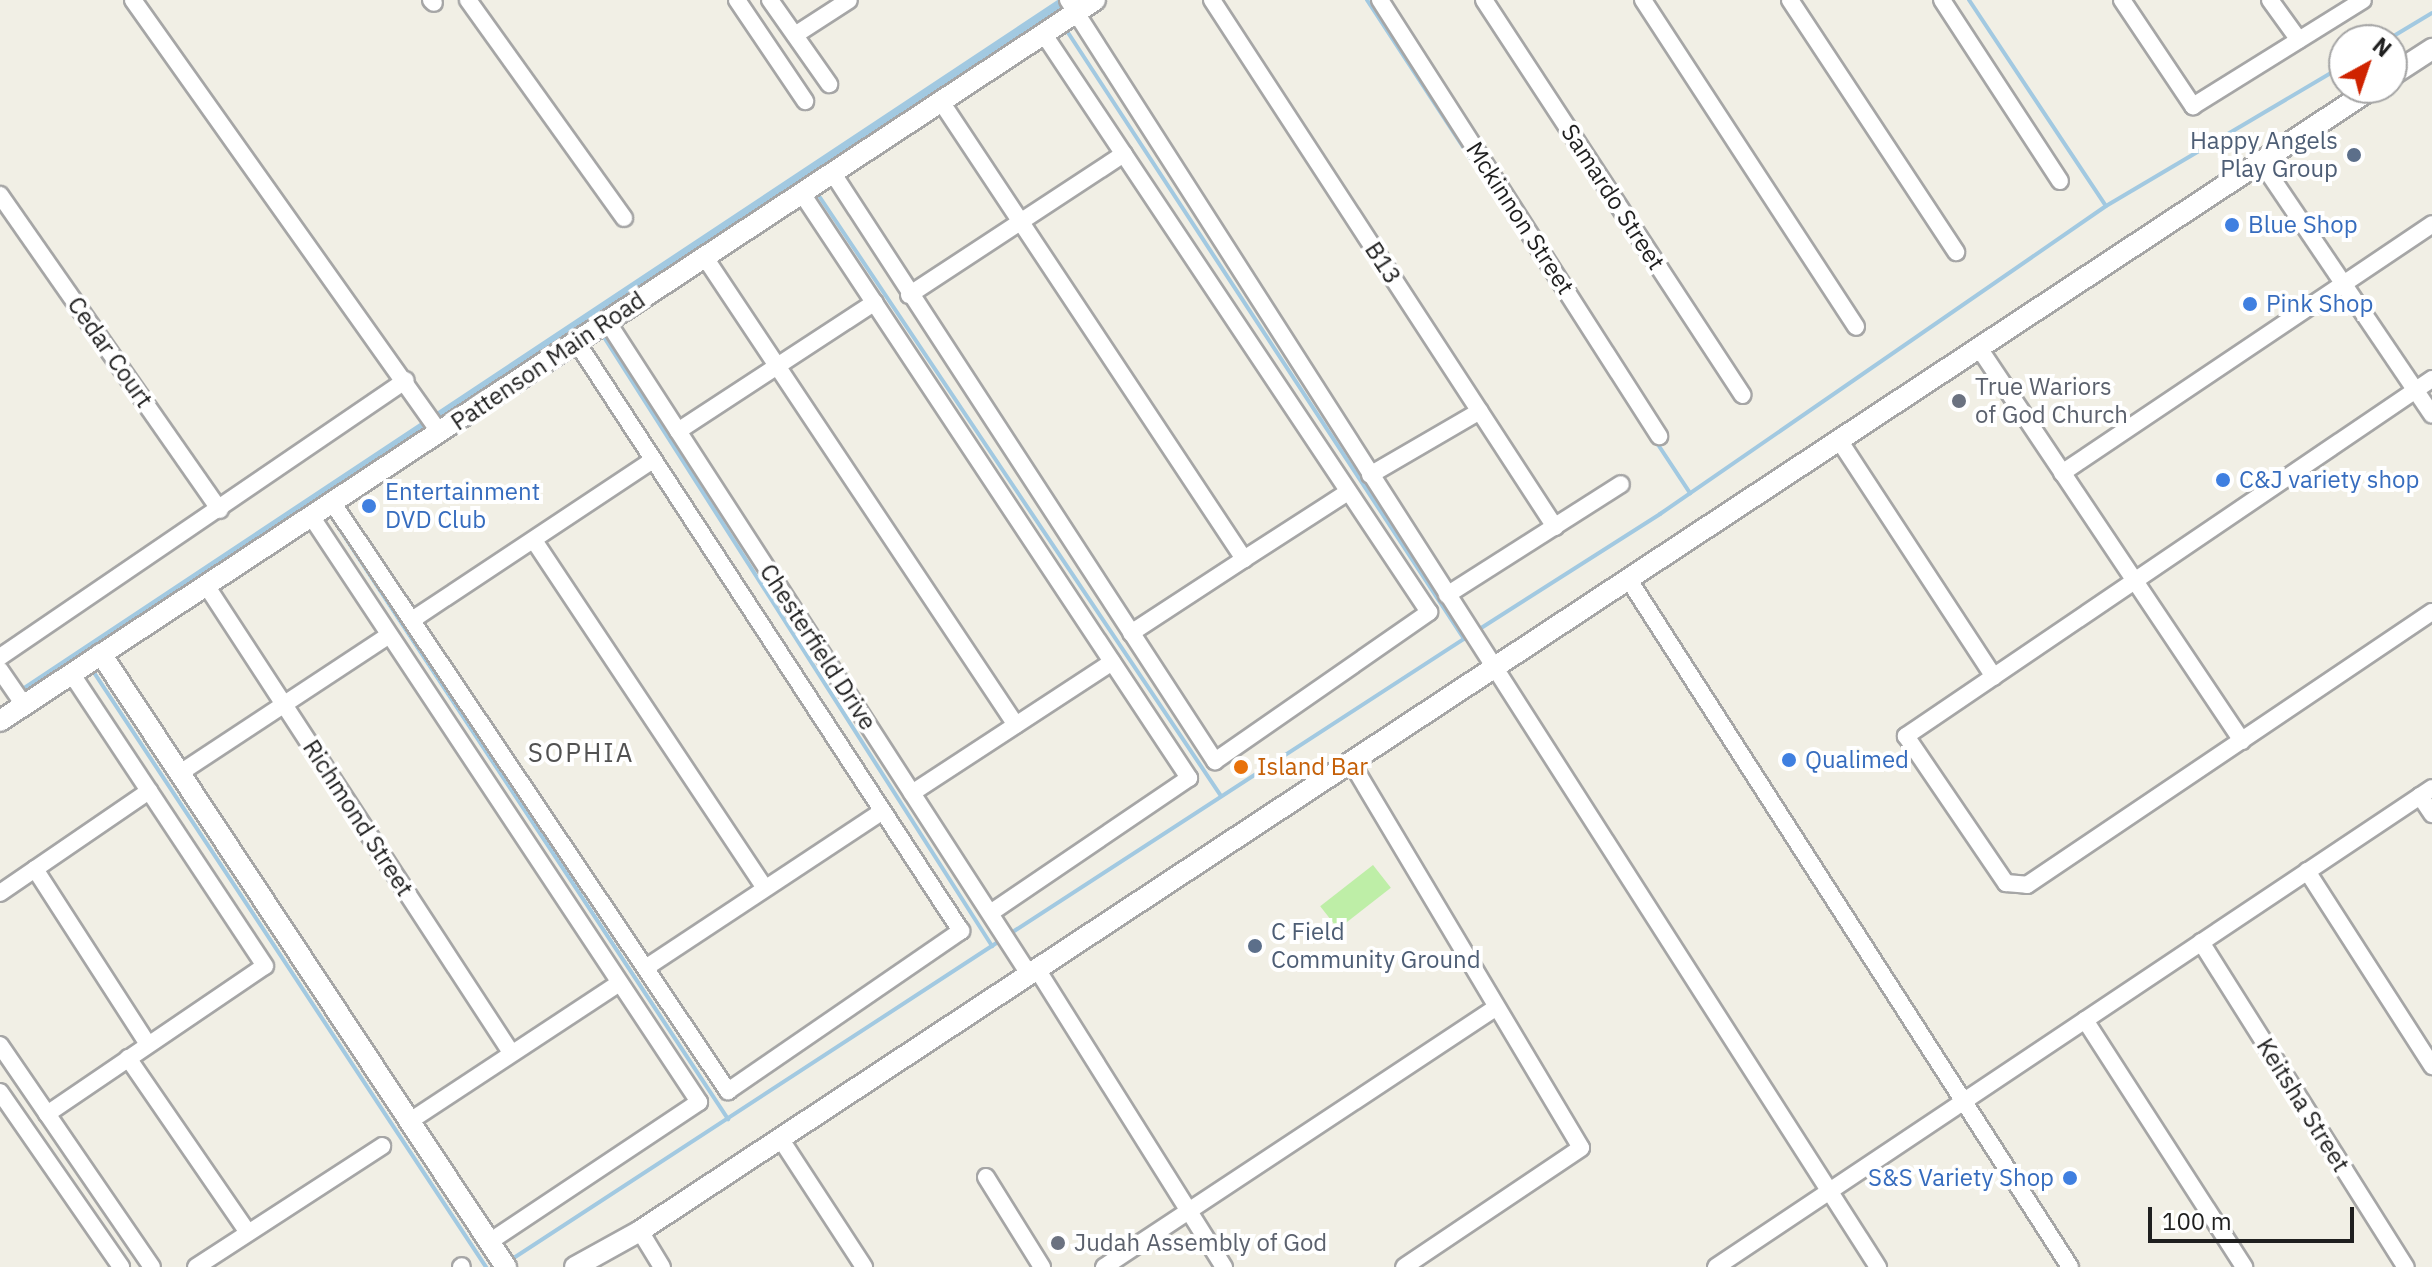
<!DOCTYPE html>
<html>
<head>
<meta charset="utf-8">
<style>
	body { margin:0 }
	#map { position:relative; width:2432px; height:1267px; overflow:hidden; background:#f1efe5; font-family:"IBM Plex Sans",sans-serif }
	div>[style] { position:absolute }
	.grass>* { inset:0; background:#beeea7; transform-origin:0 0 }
	.stream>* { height:4px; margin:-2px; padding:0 2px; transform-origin:2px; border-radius:2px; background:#a2c9e1 }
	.canal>* { height:14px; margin:-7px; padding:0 7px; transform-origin:7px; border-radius:7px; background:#a2c9e1 }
	.roads { filter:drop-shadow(2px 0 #a6a6a6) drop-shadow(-2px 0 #a6a6a6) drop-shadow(0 2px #a6a6a6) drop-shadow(0 -2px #a6a6a6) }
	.minor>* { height:16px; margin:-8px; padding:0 8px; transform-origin:8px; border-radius:8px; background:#fff }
	.tertiary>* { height:20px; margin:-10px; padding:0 10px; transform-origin:10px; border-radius:10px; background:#fff }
	.dots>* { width:22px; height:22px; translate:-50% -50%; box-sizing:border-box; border:4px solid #fff; border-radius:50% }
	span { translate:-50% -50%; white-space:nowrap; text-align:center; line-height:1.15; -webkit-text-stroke:8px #fff; paint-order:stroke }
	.service-label { font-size:24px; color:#4e5e75 }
	.right { translate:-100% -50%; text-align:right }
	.left { translate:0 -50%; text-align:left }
	.street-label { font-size:24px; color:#1f1f1f }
	.shop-label { font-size:24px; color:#366cbe }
	.worship-label { font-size:24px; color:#5b616d }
	.food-label { font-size:24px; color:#c56008 }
	.neighbourhood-label { font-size:26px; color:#525252; letter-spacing:2px }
	.north { position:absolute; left:2328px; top:24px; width:80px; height:80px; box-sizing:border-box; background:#fff; border:2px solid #a5a5a5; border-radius:50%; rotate:40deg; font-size:22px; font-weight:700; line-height:32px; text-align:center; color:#1f1f1f }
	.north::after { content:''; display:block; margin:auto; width:28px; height:36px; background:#cf2300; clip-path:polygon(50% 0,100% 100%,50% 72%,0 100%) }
	.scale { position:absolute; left:2148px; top:1207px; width:206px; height:36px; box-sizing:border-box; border:4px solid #1f1f1f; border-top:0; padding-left:10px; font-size:24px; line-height:28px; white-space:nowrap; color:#1f1f1f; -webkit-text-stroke:6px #fff; paint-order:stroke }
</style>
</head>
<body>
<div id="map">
	<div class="grass">
		<div style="left:1373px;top:865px;width:29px;height:67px;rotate:52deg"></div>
	</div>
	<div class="stream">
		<div style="left:1367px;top:0;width:294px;rotate:56.8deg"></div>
		<div style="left:1969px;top:0;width:247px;rotate:56.4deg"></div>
		<div style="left:1065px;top:28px;width:730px;rotate:56.85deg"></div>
		<div style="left:2387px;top:40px;width:52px;rotate:-31deg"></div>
		<div style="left:815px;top:190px;width:729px;rotate:56.18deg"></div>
		<div style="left:602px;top:334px;width:726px;rotate:57.49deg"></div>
		<div style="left:1655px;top:440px;width:64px;rotate:56.6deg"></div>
		<div style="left:329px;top:513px;width:726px;rotate:56.64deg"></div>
		<div style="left:1478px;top:630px;width:216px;rotate:-32.5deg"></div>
		<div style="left:1660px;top:514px;width:542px;rotate:-34.63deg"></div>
		<div style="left:2106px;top:206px;width:277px;rotate:-30.6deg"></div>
		<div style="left:91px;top:668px;width:718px;rotate:56.6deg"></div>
		<div style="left:1008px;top:935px;width:551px;rotate:-33deg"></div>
		<div style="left:509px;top:1261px;width:587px;rotate:-33.12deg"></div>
	</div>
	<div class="canal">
		<div style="left:24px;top:694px;width:1255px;rotate:-33.56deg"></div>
	</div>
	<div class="roads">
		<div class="minor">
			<div style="left:133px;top:0;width:531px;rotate:54.66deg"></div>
			<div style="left:431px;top:0;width:4px;rotate:45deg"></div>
			<div style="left:468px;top:0;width:268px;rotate:54.4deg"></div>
			<div style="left:737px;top:0;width:122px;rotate:56deg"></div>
			<div style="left:770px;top:0;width:103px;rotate:54.9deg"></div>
			<div style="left:1068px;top:0;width:1504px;rotate:57.41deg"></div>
			<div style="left:1212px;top:0;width:629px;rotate:56.94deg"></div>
			<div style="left:1380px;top:0;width:518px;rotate:57.38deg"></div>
			<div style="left:1484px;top:0;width:472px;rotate:56.8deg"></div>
			<div style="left:1643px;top:0;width:390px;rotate:56.9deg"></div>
			<div style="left:1790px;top:0;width:302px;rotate:56.6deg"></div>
			<div style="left:1942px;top:0;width:216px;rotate:56.9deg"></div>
			<div style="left:2122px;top:0;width:128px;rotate:56.2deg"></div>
			<div style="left:2193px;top:106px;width:200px;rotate:-31.9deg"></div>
			<div style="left:2270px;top:0;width:49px;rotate:54.1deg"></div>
			<div style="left:795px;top:35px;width:64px;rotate:-32.9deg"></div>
			<div style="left:940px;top:100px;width:551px;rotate:56.48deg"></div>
			<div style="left:1244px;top:559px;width:124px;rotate:-32.8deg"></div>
			<div style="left:2261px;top:162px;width:305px;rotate:55.9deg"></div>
			<div style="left:832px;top:172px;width:703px;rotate:56.97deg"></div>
			<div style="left:1215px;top:761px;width:261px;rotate:-34.8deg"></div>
			<div style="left:1429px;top:612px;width:696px;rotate:-123.69deg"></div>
			<div style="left:801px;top:192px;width:703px;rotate:56.49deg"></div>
			<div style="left:1189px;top:778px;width:240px;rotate:145.8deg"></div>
			<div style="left:0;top:195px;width:384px;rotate:55.1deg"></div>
			<div style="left:704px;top:256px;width:563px;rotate:56.37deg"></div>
			<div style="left:909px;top:295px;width:257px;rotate:-33.3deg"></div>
			<div style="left:607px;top:321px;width:777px;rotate:57.13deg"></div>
			<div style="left:1979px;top:348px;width:473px;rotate:56.2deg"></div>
			<div style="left:2432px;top:379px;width:636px;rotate:145.83deg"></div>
			<div style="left:1906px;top:736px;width:178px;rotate:55.8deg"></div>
			<div style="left:2006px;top:883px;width:21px;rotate:5deg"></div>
			<div style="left:2027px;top:885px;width:488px;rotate:-34deg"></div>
			<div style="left:678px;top:431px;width:235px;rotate:-33.2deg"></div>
			<div style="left:1839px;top:440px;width:283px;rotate:56.8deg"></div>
			<div style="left:2062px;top:473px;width:446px;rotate:-33.9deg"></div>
			<div style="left:1370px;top:475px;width:127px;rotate:-30.2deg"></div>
			<div style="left:332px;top:502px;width:710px;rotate:56.09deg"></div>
			<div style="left:728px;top:1091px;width:283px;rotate:-34.5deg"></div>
			<div style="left:961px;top:931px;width:705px;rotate:-123.13deg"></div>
			<div style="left:311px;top:516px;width:703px;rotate:56.49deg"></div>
			<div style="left:699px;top:1102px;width:252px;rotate:146.3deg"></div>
			<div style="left:535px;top:542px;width:414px;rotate:56.4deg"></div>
			<div style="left:1629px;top:580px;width:816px;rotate:57.3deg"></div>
			<div style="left:206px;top:585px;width:556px;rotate:56.88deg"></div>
			<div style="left:1447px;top:595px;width:206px;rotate:-32.5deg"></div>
			<div style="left:412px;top:620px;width:289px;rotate:-33.6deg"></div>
			<div style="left:1131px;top:633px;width:135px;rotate:-33.2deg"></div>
			<div style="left:0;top:657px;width:491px;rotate:-34.3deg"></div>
			<div style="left:0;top:670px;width:42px;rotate:55.6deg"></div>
			<div style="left:1351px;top:762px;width:449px;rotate:59.2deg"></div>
			<div style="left:1581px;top:1148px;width:213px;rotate:146.1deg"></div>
			<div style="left:180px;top:773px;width:249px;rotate:-33.4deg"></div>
			<div style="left:912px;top:793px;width:239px;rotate:-33.2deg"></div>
			<div style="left:2420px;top:796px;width:22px;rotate:56deg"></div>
			<div style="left:35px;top:869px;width:207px;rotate:57.2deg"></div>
			<div style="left:2307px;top:871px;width:232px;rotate:57.3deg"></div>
			<div style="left:0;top:893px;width:181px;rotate:-34.4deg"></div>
			<div style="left:2201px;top:942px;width:384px;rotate:57.8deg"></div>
			<div style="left:647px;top:967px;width:281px;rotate:-33.5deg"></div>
			<div style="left:1037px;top:969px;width:352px;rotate:57.9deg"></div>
			<div style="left:2085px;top:1020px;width:294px;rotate:57.2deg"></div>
			<div style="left:0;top:1045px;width:269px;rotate:55.6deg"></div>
			<div style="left:128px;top:1058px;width:209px;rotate:55.5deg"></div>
			<div style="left:0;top:1092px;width:213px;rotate:55.3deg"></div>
			<div style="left:47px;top:1114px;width:263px;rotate:-34.2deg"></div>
			<div style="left:265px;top:966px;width:350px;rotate:-123.5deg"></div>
			<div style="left:410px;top:1121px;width:250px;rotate:-33.4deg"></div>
			<div style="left:780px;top:1138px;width:154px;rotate:56.9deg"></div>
			<div style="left:986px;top:1177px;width:106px;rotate:58.1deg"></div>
			<div style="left:640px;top:1231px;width:42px;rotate:58.6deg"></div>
			<div style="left:196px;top:1267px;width:222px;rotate:-33deg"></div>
			<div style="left:461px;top:1267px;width:1px;rotate:-45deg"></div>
			<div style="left:1104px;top:1267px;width:469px;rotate:-33.5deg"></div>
			<div style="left:1716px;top:1267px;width:861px;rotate:-33.78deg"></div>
		</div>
		<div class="tertiary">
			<div style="left:2392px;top:75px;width:48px;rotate:-33deg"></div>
			<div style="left:101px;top:654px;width:735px;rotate:56.55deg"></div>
			<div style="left:0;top:721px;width:1311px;rotate:-33.36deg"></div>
			<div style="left:575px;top:1267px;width:74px;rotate:-29deg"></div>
			<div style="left:640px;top:1231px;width:2076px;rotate:-33.41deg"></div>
		</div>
	</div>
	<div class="dots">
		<div style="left:2354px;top:155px;background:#5c6f8a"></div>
		<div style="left:2232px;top:225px;background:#3f7fe0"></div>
		<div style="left:2250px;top:304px;background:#3f7fe0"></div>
		<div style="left:1959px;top:401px;background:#6b7280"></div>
		<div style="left:2223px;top:480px;background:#3f7fe0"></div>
		<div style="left:369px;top:506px;background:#3f7fe0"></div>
		<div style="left:1789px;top:760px;background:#3f7fe0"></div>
		<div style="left:1241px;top:767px;background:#e8710a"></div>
		<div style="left:1255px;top:946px;background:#5c6f8a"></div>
		<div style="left:2070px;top:1178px;background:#3f7fe0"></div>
		<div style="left:1058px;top:1243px;background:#6b7280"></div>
	</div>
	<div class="service-label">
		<span class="right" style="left:2338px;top:155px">Happy Angels<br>Play Group</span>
		<span class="left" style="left:1271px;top:946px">C Field<br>Community Ground</span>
	</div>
	<div class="street-label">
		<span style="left:1613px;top:197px;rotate:57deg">Samardo Street</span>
		<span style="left:1520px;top:218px;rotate:57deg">Mckinnon Street</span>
		<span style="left:1383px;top:263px;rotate:57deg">B13</span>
		<span style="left:110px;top:352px;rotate:55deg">Cedar Court</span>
		<span style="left:548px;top:361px;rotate:-34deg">Pattenson Main Road</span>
		<span style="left:818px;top:647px;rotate:57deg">Chesterfield Drive</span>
		<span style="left:358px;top:818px;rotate:57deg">Richmond Street</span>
		<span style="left:2303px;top:1105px;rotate:58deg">Keitsha Street</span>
	</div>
	<div class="shop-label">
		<span class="left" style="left:2248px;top:225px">Blue Shop</span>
		<span class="left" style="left:2266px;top:304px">Pink Shop</span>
		<span class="left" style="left:2239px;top:480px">C&amp;J variety shop</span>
		<span class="left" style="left:385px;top:506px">Entertainment<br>DVD Club</span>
		<span class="left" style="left:1805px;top:760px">Qualimed</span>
		<span class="right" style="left:2054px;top:1178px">S&amp;S Variety Shop</span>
	</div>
	<div class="worship-label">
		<span class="left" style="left:1975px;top:401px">True Wariors<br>of God Church</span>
		<span class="left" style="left:1074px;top:1243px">Judah Assembly of God</span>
	</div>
	<div class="food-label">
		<span class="left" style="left:1257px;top:767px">Island Bar</span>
	</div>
	<div class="neighbourhood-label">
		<span style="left:581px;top:753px">SOPHIA</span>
	</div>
	<div class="north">N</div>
	<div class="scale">100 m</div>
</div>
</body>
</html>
